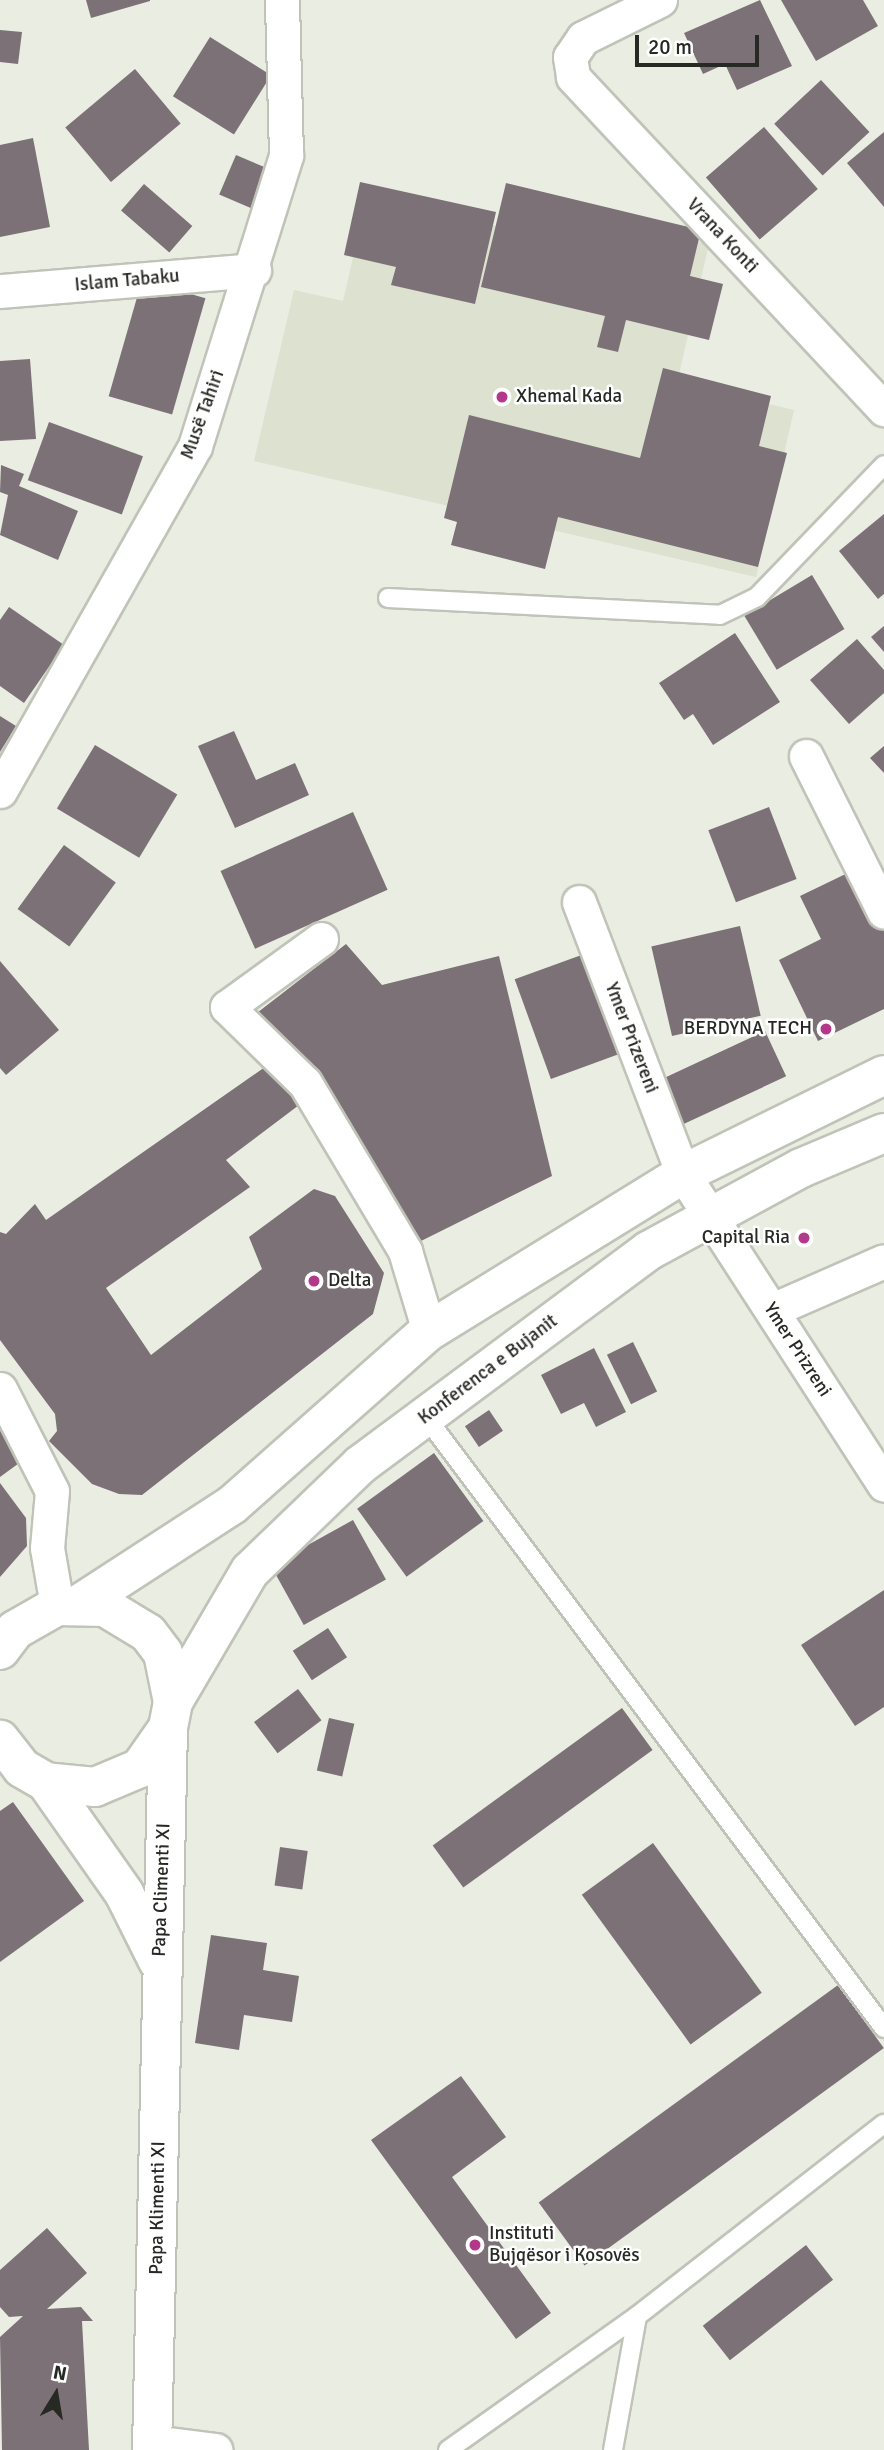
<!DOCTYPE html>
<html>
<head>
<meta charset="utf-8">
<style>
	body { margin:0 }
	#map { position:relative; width:884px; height:2450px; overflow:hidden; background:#eaede2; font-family:Signika,sans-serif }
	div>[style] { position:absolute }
	.built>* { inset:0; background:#dce1d0 }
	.building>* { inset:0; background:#7b7176; transform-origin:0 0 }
	.roads { filter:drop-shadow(2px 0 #c0c3b8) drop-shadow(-2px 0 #c0c3b8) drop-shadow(0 2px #c0c3b8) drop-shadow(0 -2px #c0c3b8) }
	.lane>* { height:18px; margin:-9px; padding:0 9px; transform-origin:9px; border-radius:9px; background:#fff }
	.street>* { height:33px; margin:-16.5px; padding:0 16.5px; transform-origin:16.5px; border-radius:16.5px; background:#fff }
	.secondary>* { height:38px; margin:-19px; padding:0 19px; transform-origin:19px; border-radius:19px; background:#fff }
	.dots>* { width:19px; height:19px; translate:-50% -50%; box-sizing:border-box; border:4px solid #fff; border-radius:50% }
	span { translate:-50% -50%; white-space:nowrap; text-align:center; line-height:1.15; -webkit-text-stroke:5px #fff; paint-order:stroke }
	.street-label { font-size:19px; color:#272924 }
	.poi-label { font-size:19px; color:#272924 }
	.left { translate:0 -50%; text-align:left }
	.right { translate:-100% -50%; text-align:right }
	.north { position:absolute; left:21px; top:2359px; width:70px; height:70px; -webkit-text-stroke:5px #fff; paint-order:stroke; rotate:11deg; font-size:19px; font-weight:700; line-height:28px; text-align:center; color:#272924 }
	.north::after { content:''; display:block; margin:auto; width:24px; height:32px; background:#272924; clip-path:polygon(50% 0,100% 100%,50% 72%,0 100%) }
	.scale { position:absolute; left:635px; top:35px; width:124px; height:32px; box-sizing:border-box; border:4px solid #272924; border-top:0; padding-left:9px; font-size:21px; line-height:24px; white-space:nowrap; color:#272924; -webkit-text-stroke:5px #fff; paint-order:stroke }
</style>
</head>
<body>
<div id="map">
	<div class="built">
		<div style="clip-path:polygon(367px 196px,506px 228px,513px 199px,709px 244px,677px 383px,794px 410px,756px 577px,254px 461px,294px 290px,343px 301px)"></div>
	</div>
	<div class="building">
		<div style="clip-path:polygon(86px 0,150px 0,150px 1px,91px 18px)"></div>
		<div style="clip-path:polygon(760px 0,792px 66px,737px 90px,725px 64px,703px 74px,684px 33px)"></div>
		<div style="clip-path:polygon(781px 0,863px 0,878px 26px,816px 61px)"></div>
		<div style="clip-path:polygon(0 30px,22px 32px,18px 64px,0 62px)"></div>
		<div style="left:210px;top:37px;width:72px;height:70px;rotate:32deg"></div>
		<div style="left:135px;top:69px;width:71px;height:91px;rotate:50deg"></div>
		<div style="left:821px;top:80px;width:71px;height:64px;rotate:47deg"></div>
		<div style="left:764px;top:127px;width:82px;height:77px;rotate:49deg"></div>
		<div style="clip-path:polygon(884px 132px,884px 207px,847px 163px)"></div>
		<div style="clip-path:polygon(33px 138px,50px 227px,0 237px,0 145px)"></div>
		<div style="left:236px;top:155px;width:38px;height:43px;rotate:23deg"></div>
		<div style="clip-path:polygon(360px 182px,496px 212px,475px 304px,391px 285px,396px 267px,344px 255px)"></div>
		<div style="clip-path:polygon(506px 183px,701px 230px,690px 276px,723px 284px,709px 340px,626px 320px,618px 352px,597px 347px,605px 316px,481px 287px)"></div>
		<div style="left:144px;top:184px;width:64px;height:35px;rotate:41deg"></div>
		<div style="left:142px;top:280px;width:66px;height:121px;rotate:16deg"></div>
		<div style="clip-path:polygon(30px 359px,36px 439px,0 441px,0 361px)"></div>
		<div style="clip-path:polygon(663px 368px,771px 396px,759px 446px,787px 453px,758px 567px,558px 517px,545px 569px,451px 545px,457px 522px,444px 518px,469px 415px,640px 458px)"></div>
		<div style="left:49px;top:422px;width:100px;height:62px;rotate:20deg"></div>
		<div style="clip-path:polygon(1px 465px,24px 474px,19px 486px,78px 511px,58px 560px,0 535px,8px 495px,0 492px)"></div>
		<div style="clip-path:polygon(884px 514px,884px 594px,878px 599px,839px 551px)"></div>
		<div style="left:812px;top:575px;width:63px;height:79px;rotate:59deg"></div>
		<div style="clip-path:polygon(9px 607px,64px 645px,24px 703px,0 686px,0 620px)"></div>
		<div style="clip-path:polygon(884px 626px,884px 652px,871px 637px)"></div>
		<div style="clip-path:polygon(735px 633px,780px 702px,713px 745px,693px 714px,684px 720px,659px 683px)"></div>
		<div style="clip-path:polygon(857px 639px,884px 670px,884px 693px,849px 724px,810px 680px)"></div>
		<div style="clip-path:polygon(0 716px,16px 726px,0 752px)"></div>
		<div style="clip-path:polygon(234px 731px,256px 780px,295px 763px,309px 795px,235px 828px,198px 746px)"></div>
		<div style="left:95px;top:745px;width:96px;height:74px;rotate:31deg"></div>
		<div style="clip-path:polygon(884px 746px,884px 773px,870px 758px)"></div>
		<div style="left:769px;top:807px;width:77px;height:65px;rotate:69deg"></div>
		<div style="left:353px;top:812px;width:85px;height:145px;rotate:66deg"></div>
		<div style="left:64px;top:845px;width:64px;height:79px;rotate:36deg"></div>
		<div style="clip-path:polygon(858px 868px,884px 922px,884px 1009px,818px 1041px,779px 960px,821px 939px,800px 896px)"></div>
		<div style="left:740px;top:926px;width:92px;height:91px;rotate:77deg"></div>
		<div style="clip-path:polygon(346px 944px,382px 985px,499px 956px,552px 1176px,415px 1244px,349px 1120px,253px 1016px)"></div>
		<div style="left:587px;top:953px;width:106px;height:77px;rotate:70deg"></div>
		<div style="clip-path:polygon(0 961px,59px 1030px,6px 1075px,0 1068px)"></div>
		<div style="left:765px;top:1031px;width:50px;height:119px;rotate:65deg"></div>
		<div style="clip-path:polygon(265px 1067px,303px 1102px,226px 1160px,250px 1187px,106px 1288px,151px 1355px,262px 1269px,249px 1237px,314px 1189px,335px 1196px,384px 1273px,373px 1314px,142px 1495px,119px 1494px,92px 1484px,49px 1441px,57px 1431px,55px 1414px,0 1340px,0 1232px,6px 1234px,35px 1204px,46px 1220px)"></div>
		<div style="left:633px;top:1342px;width:55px;height:29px;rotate:64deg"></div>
		<div style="clip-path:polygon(594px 1348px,626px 1412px,596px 1427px,584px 1403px,561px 1414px,541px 1375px)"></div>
		<div style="left:489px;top:1410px;width:25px;height:29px;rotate:56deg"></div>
		<div style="clip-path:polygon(0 1423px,26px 1458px,0 1477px)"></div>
		<div style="left:434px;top:1453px;width:84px;height:95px;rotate:54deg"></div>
		<div style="clip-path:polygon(0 1483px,26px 1518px,27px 1546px,0 1577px)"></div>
		<div style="left:353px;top:1520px;width:68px;height:94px;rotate:61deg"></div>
		<div style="clip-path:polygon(884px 1590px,884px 1707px,855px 1726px,801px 1645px)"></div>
		<div style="left:328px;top:1628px;width:35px;height:42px;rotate:57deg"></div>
		<div style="left:298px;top:1689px;width:39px;height:55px;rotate:53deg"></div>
		<div style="left:622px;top:1708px;width:52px;height:234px;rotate:54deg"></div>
		<div style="left:329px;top:1718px;width:26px;height:54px;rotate:13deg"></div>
		<div style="clip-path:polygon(13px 1802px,84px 1901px,0 1962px,0 1811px)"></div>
		<div style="left:653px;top:1843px;width:185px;height:88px;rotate:54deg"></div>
		<div style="left:280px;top:1847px;width:28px;height:39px;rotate:8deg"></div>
		<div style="clip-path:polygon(211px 1935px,267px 1943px,263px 1970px,299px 1976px,292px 2022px,244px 2015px,239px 2050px,195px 2043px)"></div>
		<div style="left:838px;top:1985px;width:78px;height:370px;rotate:54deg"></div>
		<div style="clip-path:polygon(461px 2076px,506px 2137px,452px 2177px,551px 2313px,516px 2339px,371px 2140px)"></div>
		<div style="clip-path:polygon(47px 2228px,87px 2273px,47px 2309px,81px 2307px,93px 2321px,82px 2321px,89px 2450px,2px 2450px,0 2337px,23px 2316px,9px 2317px,0 2307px,0 2270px)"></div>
		<div style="left:806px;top:2245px;width:44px;height:131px;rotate:52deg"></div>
	</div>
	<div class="roads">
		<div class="lane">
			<div style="left:388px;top:598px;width:332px;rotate:2.9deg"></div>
			<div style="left:720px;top:615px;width:41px;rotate:-25.9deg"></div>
			<div style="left:757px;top:597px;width:183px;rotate:-46.1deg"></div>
			<div style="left:425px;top:1416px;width:765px;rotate:53.13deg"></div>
			<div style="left:448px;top:2450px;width:232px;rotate:-35.3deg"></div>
			<div style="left:613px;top:2450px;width:136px;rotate:-79.8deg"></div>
			<div style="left:637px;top:2316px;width:313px;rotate:-37.9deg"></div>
		</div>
		<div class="street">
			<div style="left:660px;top:0;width:86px;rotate:153.7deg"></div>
			<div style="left:583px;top:38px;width:23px;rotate:124deg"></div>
			<div style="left:570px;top:57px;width:20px;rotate:81deg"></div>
			<div style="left:573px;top:77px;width:455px;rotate:46.9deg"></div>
			<div style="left:0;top:291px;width:255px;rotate:-4.7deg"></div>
			<div style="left:806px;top:756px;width:174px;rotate:63.4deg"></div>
			<div style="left:0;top:791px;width:396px;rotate:-60.5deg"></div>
			<div style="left:195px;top:446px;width:305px;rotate:-72.6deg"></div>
			<div style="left:286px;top:155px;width:155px;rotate:-91.5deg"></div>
			<div style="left:579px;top:902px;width:291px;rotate:69.1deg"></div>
			<div style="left:683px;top:1174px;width:370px;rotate:57.1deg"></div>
			<div style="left:321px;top:939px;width:116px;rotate:144.1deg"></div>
			<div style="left:227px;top:1007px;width:109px;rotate:44.3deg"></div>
			<div style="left:305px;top:1083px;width:196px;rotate:59.2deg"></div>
			<div style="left:405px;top:1251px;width:84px;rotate:73.3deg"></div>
			<div style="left:772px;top:1310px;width:122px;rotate:-23.6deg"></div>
			<div style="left:0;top:1389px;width:114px;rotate:63deg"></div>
			<div style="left:52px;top:1491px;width:57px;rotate:95deg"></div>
			<div style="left:47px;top:1548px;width:59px;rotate:80.2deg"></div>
			<div style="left:152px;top:2442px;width:64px;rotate:7.2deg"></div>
		</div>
		<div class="secondary">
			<div style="left:81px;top:1603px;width:180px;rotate:-33deg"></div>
			<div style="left:232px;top:1505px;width:263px;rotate:-41.5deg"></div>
			<div style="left:429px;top:1331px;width:299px;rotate:-31.7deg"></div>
			<div style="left:683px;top:1174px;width:224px;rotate:-26.2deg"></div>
			<div style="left:0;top:1650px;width:25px;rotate:-53deg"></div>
			<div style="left:15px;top:1630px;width:48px;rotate:-29.7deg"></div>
			<div style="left:57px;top:1606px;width:48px;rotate:1.2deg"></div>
			<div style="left:105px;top:1607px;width:50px;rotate:31.2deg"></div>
			<div style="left:148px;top:1633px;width:25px;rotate:53deg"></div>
			<div style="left:163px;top:1653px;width:50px;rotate:78.5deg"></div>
			<div style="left:173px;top:1702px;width:26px;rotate:101deg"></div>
			<div style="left:168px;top:1728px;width:49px;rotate:125deg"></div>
			<div style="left:140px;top:1768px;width:49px;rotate:157.1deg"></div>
			<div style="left:95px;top:1787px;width:49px;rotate:-174.2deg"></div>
			<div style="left:46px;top:1782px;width:28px;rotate:-150deg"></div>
			<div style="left:22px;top:1768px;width:36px;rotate:-128deg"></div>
			<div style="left:173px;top:1702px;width:152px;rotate:-59.6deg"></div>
			<div style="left:250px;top:1571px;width:153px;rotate:-43.9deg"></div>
			<div style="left:360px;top:1465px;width:359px;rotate:-36.6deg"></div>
			<div style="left:648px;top:1251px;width:174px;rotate:-28.5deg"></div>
			<div style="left:801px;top:1168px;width:90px;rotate:-22.9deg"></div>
			<div style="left:46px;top:1782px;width:136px;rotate:54.9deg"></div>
			<div style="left:124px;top:1893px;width:76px;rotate:63.4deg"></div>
			<div style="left:152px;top:2450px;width:722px;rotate:-88.73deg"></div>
		</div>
	</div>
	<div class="dots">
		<div style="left:502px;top:397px;background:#b3388a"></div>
		<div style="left:826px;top:1029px;background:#b3388a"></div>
		<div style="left:804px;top:1238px;background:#b3388a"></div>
		<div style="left:314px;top:1281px;background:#b3388a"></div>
		<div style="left:475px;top:2245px;background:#b3388a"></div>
	</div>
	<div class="street-label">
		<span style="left:722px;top:236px;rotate:47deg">Vrana Konti</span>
		<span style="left:127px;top:281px;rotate:-5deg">Islam Tabaku</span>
		<span style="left:203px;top:415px;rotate:-70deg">Musë Tahiri</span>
		<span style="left:631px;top:1038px;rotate:69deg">Ymer Prizereni</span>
		<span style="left:797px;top:1350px;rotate:57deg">Ymer Prizreni</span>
		<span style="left:488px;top:1370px;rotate:-37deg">Konferenca e Bujanit</span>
		<span style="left:162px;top:1890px;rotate:-88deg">Papa Climenti XI</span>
		<span style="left:158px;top:2208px;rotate:-89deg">Papa Klimenti XI</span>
	</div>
	<div class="poi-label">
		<span class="left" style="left:516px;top:397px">Xhemal Kada</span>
		<span class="right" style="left:812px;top:1029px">BERDYNA TECH</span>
		<span class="right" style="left:790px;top:1238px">Capital Ria</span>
		<span class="left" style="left:328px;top:1281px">Delta</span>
		<span class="left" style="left:489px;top:2245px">Instituti<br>Bujqësor i Kosovës</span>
	</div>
	<div class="north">N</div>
	<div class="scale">20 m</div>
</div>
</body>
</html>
